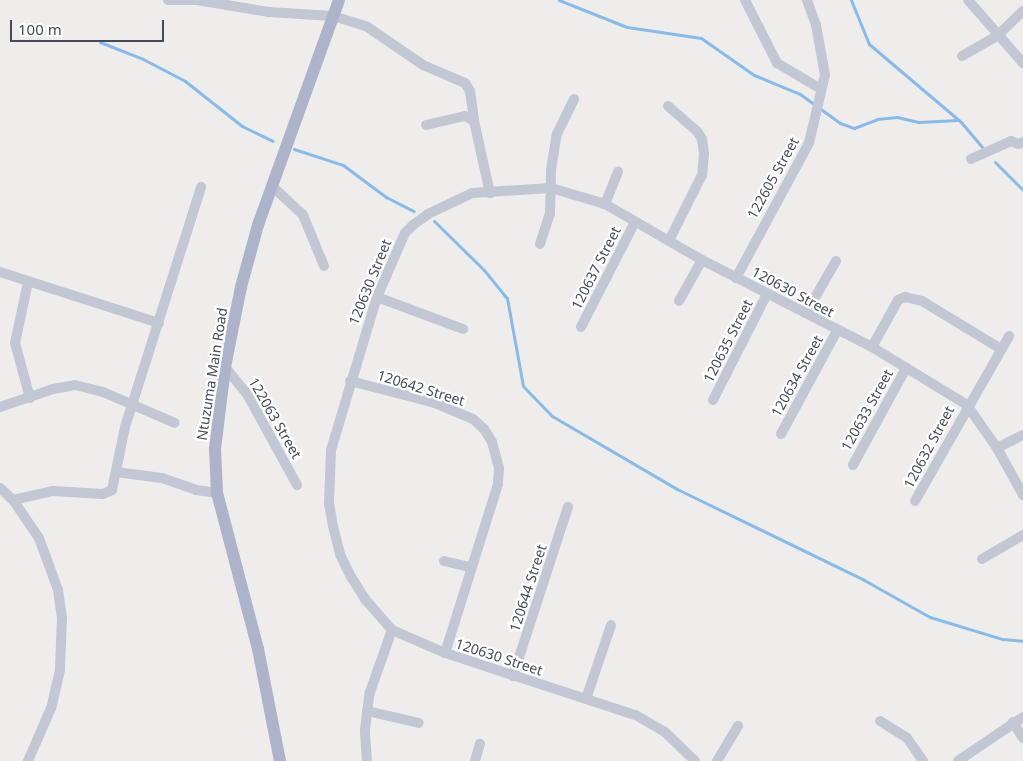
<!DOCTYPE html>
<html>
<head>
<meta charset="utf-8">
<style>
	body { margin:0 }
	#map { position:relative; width:1023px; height:761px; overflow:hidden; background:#efedec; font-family:"Noto Sans",sans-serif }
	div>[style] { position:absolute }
	.stream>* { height:3px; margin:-1.5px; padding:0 1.5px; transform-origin:1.5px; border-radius:1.5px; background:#88bbe8 }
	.minor>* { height:10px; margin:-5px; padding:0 5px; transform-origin:5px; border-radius:5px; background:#c2c7d3 }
	.major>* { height:12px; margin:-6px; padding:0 6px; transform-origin:6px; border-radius:6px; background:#acb3cb }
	span { translate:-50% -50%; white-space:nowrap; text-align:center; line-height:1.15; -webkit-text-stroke:4.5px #fff; paint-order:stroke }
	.street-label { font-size:14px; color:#454a59 }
	.scale { position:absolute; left:10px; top:20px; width:154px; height:22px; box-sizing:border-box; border:2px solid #454a59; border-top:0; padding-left:6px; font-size:15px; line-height:18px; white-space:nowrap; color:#454a59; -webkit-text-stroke:4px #fff; paint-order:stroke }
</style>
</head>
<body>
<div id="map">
	<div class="stream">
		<div style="left:559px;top:0;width:73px;rotate:21.7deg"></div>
		<div style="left:627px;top:27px;width:75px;rotate:8.5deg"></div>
		<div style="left:701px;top:38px;width:65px;rotate:34.9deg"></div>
		<div style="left:754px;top:75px;width:50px;rotate:22.4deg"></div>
		<div style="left:800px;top:94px;width:49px;rotate:35.9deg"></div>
		<div style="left:840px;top:123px;width:15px;rotate:20deg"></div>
		<div style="left:854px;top:128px;width:25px;rotate:-21deg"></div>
		<div style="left:877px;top:119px;width:20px;rotate:-6deg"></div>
		<div style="left:897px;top:117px;width:23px;rotate:13deg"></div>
		<div style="left:919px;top:122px;width:39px;rotate:-3deg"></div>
		<div style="left:851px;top:0;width:48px;rotate:67.8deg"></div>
		<div style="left:869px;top:44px;width:121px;rotate:40.3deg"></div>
		<div style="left:961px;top:122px;width:33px;rotate:50deg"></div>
		<div style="left:100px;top:42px;width:46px;rotate:21.6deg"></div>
		<div style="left:143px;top:59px;width:47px;rotate:27.6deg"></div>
		<div style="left:185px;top:81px;width:73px;rotate:38.3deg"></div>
		<div style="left:242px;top:126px;width:34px;rotate:26deg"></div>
		<div style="left:294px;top:149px;width:52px;rotate:18.1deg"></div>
		<div style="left:343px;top:165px;width:54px;rotate:36.7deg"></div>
		<div style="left:386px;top:197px;width:31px;rotate:27deg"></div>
		<div style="left:995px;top:162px;width:40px;rotate:45deg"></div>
		<div style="left:434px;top:221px;width:70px;rotate:44.4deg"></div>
		<div style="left:484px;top:270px;width:36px;rotate:51deg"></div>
		<div style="left:507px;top:298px;width:89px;rotate:79.7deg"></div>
		<div style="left:523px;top:386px;width:42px;rotate:46deg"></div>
		<div style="left:552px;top:416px;width:145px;rotate:30.3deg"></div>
		<div style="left:677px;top:489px;width:208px;rotate:25.9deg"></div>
		<div style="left:864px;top:580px;width:76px;rotate:29.3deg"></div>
		<div style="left:930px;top:617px;width:75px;rotate:17deg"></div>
		<div style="left:1002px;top:639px;width:21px;rotate:5deg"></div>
	</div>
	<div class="minor">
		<div style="left:168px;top:0;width:29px"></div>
		<div style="left:197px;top:0;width:73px;rotate:9.5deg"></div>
		<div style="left:269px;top:12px;width:64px;rotate:3.6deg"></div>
		<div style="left:333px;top:16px;width:34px;rotate:17deg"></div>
		<div style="left:366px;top:26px;width:69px;rotate:34.4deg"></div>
		<div style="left:423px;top:65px;width:46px;rotate:23.2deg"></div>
		<div style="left:465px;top:83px;width:9px;rotate:58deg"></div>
		<div style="left:470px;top:91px;width:30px;rotate:82deg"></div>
		<div style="left:745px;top:0;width:71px;rotate:63.1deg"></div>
		<div style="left:777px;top:63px;width:51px;rotate:30.6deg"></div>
		<div style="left:968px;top:0;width:84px;rotate:48.9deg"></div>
		<div style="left:962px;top:56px;width:40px;rotate:-29.7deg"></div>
		<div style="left:997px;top:36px;width:36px;rotate:-44deg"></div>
		<div style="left:668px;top:106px;width:38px;rotate:41deg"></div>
		<div style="left:697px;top:131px;width:9px;rotate:58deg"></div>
		<div style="left:702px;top:139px;width:15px;rotate:82deg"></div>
		<div style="left:704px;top:154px;width:21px;rotate:95deg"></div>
		<div style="left:702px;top:175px;width:72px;rotate:116.6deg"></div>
		<div style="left:426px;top:125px;width:40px;rotate:-13deg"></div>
		<div style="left:465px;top:116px;width:10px;rotate:29deg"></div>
		<div style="left:474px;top:121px;width:74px;rotate:77.5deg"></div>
		<div style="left:971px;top:159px;width:44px;rotate:-24.2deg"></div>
		<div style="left:1011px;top:141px;width:8px;rotate:23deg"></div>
		<div style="left:1018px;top:144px;width:5px;rotate:-22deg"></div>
		<div style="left:272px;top:186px;width:42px;rotate:43.1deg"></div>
		<div style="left:303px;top:215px;width:55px;rotate:67.6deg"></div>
		<div style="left:605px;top:204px;width:35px;rotate:-68deg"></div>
		<div style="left:540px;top:244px;width:32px;rotate:-72deg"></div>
		<div style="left:550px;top:214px;width:44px;rotate:-88.7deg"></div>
		<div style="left:551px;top:170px;width:36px;rotate:-81deg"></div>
		<div style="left:557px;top:134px;width:39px;rotate:-64deg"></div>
		<div style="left:0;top:272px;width:167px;rotate:17.8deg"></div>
		<div style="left:736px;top:278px;width:153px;rotate:-61.6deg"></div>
		<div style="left:809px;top:143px;width:70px;rotate:-76.8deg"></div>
		<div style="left:825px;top:75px;width:51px;rotate:-100.2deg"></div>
		<div style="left:816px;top:25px;width:27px;rotate:-110deg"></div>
		<div style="left:28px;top:282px;width:62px;rotate:102deg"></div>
		<div style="left:15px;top:343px;width:57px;rotate:74.7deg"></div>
		<div style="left:377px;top:297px;width:92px;rotate:20.4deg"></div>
		<div style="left:679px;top:301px;width:47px;rotate:-60.7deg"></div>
		<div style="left:806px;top:313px;width:60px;rotate:-60deg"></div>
		<div style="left:581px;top:327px;width:118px;rotate:-62.8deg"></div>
		<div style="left:872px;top:347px;width:54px;rotate:-61deg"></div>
		<div style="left:898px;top:300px;width:8px;rotate:-23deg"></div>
		<div style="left:905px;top:297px;width:17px;rotate:13deg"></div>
		<div style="left:922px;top:301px;width:92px;rotate:31.3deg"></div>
		<div style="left:225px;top:367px;width:35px;rotate:51deg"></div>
		<div style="left:247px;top:394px;width:104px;rotate:61.2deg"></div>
		<div style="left:350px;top:381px;width:85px;rotate:14.4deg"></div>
		<div style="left:432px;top:402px;width:44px;rotate:22.5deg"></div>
		<div style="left:473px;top:419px;width:15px;rotate:42deg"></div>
		<div style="left:484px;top:429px;width:15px;rotate:58deg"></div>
		<div style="left:492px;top:442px;width:27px;rotate:75deg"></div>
		<div style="left:499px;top:468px;width:16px;rotate:94deg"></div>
		<div style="left:498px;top:484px;width:177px;rotate:107.4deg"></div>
		<div style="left:713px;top:400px;width:119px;rotate:-63deg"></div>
		<div style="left:0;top:407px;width:56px;rotate:-18.8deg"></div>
		<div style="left:53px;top:389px;width:22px;rotate:-10deg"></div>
		<div style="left:75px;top:385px;width:29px;rotate:14deg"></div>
		<div style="left:103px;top:392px;width:78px;rotate:23.3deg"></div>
		<div style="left:781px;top:434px;width:117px;rotate:-61.5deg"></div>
		<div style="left:997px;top:448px;width:29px;rotate:-27deg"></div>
		<div style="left:853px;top:465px;width:111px;rotate:-61.3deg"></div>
		<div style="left:116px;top:472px;width:46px;rotate:7.4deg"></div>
		<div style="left:162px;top:478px;width:36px;rotate:19deg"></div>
		<div style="left:196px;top:490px;width:21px;rotate:8deg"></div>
		<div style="left:0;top:488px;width:18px;rotate:43deg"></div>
		<div style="left:13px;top:500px;width:46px;rotate:55.6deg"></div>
		<div style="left:39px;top:538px;width:55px;rotate:69.9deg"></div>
		<div style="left:58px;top:590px;width:27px;rotate:82deg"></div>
		<div style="left:62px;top:617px;width:53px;rotate:92.2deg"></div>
		<div style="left:60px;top:670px;width:39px;rotate:103deg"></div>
		<div style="left:51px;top:708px;width:58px;rotate:113.5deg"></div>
		<div style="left:13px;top:500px;width:41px;rotate:-12.7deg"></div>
		<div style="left:53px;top:491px;width:50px;rotate:3.4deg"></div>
		<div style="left:103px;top:494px;width:10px;rotate:-24deg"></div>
		<div style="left:112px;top:490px;width:64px;rotate:-78.3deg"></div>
		<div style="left:125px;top:427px;width:252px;rotate:-72.4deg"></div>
		<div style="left:915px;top:501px;width:190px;rotate:-60.3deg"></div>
		<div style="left:982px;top:559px;width:48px;rotate:-30.3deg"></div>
		<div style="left:444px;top:561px;width:28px;rotate:13deg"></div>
		<div style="left:513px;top:676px;width:178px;rotate:-72deg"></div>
		<div style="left:586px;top:699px;width:78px;rotate:-71.3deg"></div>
		<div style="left:367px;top:711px;width:53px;rotate:13deg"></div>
		<div style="left:880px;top:721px;width:32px;rotate:32deg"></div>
		<div style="left:907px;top:738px;width:28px;rotate:55deg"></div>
		<div style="left:1013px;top:722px;width:19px;rotate:58deg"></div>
		<div style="left:367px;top:761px;width:31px;rotate:-94deg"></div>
		<div style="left:365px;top:730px;width:38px;rotate:-83deg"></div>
		<div style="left:370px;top:692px;width:66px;rotate:-70.5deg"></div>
		<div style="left:475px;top:761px;width:18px;rotate:-74deg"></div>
		<div style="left:695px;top:761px;width:42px;rotate:-136deg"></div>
		<div style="left:665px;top:732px;width:34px;rotate:-150deg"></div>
		<div style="left:635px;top:715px;width:200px;rotate:-161.9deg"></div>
		<div style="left:445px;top:653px;width:58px;rotate:-156.5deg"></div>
		<div style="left:392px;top:630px;width:41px;rotate:-131.1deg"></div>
		<div style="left:365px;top:599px;width:26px;rotate:-122deg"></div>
		<div style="left:351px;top:577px;width:25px;rotate:-116deg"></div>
		<div style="left:340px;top:554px;width:29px;rotate:-104deg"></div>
		<div style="left:333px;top:526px;width:23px;rotate:-100deg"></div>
		<div style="left:329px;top:503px;width:53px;rotate:-87.8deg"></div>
		<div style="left:331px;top:450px;width:160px;rotate:-73.3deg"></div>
		<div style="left:377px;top:297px;width:70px;rotate:-66.4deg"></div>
		<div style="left:405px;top:233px;width:11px;rotate:-45deg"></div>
		<div style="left:413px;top:225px;width:19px;rotate:-36deg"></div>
		<div style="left:428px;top:214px;width:49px;rotate:-25.5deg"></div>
		<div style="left:472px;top:193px;width:79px;rotate:-3.6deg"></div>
		<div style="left:551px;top:188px;width:56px;rotate:16.5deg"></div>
		<div style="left:605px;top:204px;width:112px;rotate:30deg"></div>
		<div style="left:702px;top:260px;width:191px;rotate:27.1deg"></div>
		<div style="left:872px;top:347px;width:111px;rotate:31.4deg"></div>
		<div style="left:967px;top:405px;width:52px;rotate:55.1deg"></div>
		<div style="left:997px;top:448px;width:54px;rotate:61deg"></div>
		<div style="left:717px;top:761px;width:41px;rotate:-59deg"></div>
		<div style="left:958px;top:761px;width:78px;rotate:-34.1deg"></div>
	</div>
	<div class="major">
		<div style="left:280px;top:761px;width:114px;rotate:-101.1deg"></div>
		<div style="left:258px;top:649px;width:161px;rotate:-104.7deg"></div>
		<div style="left:217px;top:493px;width:44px;rotate:-92.6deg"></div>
		<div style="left:215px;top:449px;width:83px;rotate:-83deg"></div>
		<div style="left:225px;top:367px;width:82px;rotate:-78.7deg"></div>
		<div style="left:241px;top:287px;width:64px;rotate:-74.7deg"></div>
		<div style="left:258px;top:225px;width:239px;rotate:-70.2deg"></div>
	</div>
	<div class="street-label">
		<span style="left:773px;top:178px;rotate:-61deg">122605 Street</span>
		<span style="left:596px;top:268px;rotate:-63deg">120637 Street</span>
		<span style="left:370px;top:282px;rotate:-68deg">120630 Street</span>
		<span style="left:793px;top:292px;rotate:28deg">120630 Street</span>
		<span style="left:728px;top:341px;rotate:-63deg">120635 Street</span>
		<span style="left:212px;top:374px;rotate:-81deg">Ntuzuma Main Road</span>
		<span style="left:797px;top:376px;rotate:-61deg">120634 Street</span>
		<span style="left:421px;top:388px;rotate:17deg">120642 Street</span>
		<span style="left:867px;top:410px;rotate:-61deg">120633 Street</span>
		<span style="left:275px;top:418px;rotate:60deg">122063 Street</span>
		<span style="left:929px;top:447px;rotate:-62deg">120632 Street</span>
		<span style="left:528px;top:588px;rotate:-72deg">120644 Street</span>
		<span style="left:499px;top:657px;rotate:18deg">120630 Street</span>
	</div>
	<div class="scale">100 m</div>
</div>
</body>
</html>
